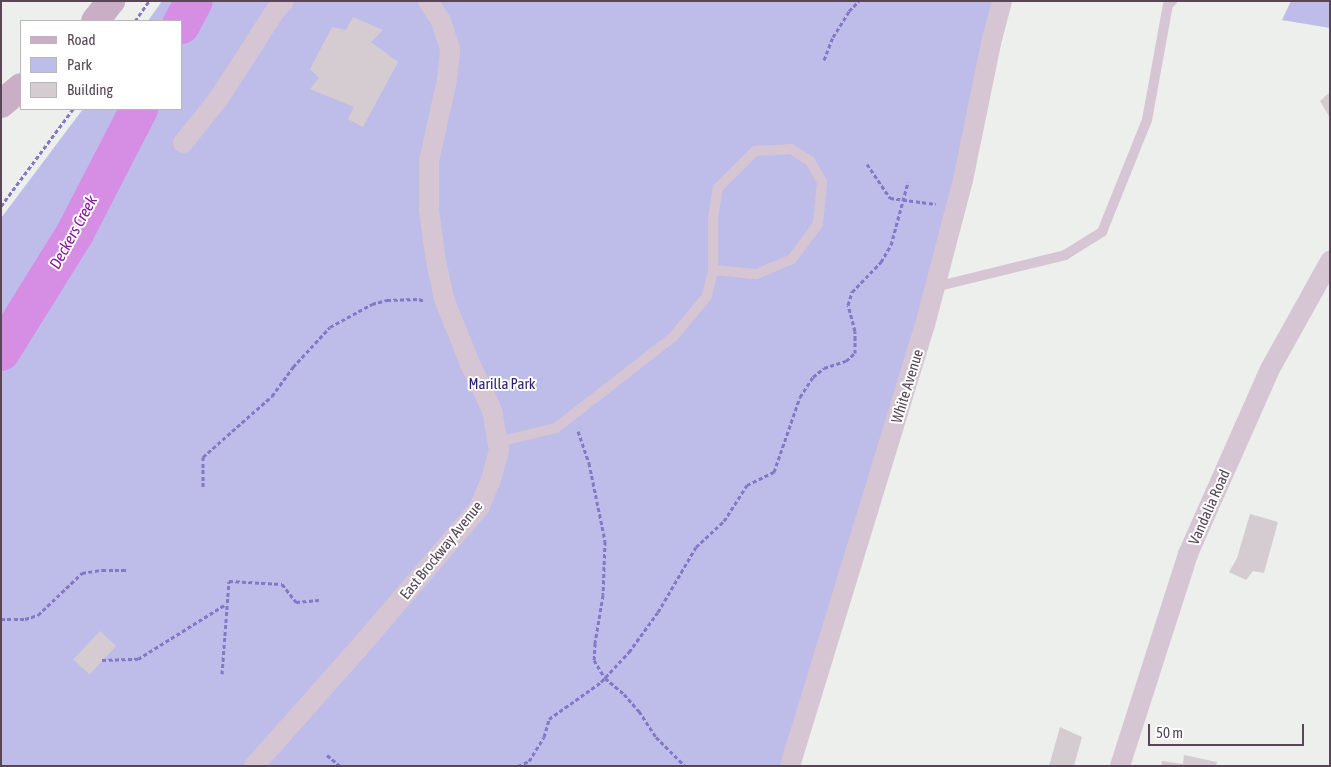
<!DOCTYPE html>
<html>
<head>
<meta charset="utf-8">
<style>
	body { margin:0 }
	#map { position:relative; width:1331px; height:767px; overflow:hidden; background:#edefec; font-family:"Asap Condensed",sans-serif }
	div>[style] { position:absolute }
	.green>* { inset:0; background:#bebdea }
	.river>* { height:38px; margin:-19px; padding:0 19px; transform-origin:19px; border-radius:19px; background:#d68de4 }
	.building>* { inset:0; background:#d4ccd1; transform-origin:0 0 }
	.path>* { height:3px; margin-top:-1.5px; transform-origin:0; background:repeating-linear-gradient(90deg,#8378c5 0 4px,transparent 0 6.5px) }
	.lane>* { height:10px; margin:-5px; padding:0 5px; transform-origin:5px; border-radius:5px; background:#d6c6d4 }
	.street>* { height:20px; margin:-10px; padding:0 10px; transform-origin:10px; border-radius:10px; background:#d6c6d4 }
	.primary>* { height:28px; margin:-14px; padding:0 14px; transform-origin:14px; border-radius:14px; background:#c9aec6 }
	span { translate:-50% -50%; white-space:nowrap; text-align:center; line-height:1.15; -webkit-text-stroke:4px #fff; paint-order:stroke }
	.park-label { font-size:15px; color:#291e72 }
	.street-label { font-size:15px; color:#584656 }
	.water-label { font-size:16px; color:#86179a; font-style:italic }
	.frame { position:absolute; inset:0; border:2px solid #584656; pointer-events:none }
	.legend { position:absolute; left:20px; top:20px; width:162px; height:90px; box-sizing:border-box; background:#fff; border:1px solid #bcb5bb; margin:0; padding:6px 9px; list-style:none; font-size:15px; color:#584656 }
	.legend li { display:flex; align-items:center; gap:10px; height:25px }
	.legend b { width:25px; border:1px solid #bcb5bb }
	.scale { position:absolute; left:1148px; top:724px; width:156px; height:22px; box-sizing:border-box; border:2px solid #584656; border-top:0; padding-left:6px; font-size:15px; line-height:18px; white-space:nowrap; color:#584656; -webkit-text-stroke:4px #fff; paint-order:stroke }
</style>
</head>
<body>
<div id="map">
	<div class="green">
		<div style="clip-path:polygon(162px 1px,1002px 1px,963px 180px,791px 766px,1px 766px,1px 218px,83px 109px,181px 109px,181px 21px,148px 21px)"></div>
		<div style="clip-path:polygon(1291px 1px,1330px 1px,1330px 28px,1282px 20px)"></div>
	</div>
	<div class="river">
		<div style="left:181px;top:25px;width:27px;rotate:-62deg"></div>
		<div style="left:1px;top:352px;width:140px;rotate:-58.1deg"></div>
		<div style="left:75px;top:233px;width:140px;rotate:-62.7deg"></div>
	</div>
	<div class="building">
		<div style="clip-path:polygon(353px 17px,383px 30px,371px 42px,398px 62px,363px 127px,348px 119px,354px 107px,310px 89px,319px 78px,310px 69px,332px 27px,346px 30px)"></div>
		<div style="clip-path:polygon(1330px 92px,1330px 118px,1320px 101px)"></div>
		<div style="clip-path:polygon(1250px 514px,1278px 522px,1264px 573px,1253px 571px,1246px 580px,1229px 572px,1237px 558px)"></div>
		<div style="left:100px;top:631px;width:22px;height:39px;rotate:43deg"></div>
		<div style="clip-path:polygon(1060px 727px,1082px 737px,1074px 766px,1049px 766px)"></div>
		<div style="clip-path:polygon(1184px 755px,1217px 762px,1216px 766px,1161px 766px,1162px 761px,1183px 764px)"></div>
	</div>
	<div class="path">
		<div style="left:135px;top:21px;width:24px;rotate:-55deg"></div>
		<div style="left:824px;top:60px;width:25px;rotate:-69deg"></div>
		<div style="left:833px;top:37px;width:31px;rotate:-58deg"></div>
		<div style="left:849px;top:11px;width:14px;rotate:-45deg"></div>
		<div style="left:867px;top:164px;width:41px;rotate:55.9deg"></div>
		<div style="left:890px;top:198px;width:46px;rotate:7.4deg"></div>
		<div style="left:1px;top:206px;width:121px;rotate:-53.4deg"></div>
		<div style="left:578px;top:431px;width:34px;rotate:71deg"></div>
		<div style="left:589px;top:463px;width:80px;rotate:78.4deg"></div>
		<div style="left:605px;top:541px;width:54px;rotate:92.1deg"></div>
		<div style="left:603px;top:595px;width:49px;rotate:99.5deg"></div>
		<div style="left:595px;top:643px;width:17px;rotate:93deg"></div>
		<div style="left:594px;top:660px;width:21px;rotate:59deg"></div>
		<div style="left:605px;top:678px;width:25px;rotate:40deg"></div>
		<div style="left:624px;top:694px;width:23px;rotate:49deg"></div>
		<div style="left:639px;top:711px;width:31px;rotate:57deg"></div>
		<div style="left:656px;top:737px;width:41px;rotate:45deg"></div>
		<div style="left:203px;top:487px;width:30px;rotate:-90deg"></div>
		<div style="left:203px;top:457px;width:92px;rotate:-41.5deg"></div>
		<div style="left:272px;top:396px;width:36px;rotate:-54deg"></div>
		<div style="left:293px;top:367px;width:54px;rotate:-47.2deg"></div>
		<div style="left:330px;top:327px;width:48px;rotate:-28.7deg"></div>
		<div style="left:372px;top:304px;width:16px;rotate:-15deg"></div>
		<div style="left:387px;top:300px;width:32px;rotate:-2deg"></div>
		<div style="left:419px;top:299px;width:5px;rotate:22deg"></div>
		<div style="left:1px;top:619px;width:24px"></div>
		<div style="left:25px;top:619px;width:14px;rotate:-17deg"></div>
		<div style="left:38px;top:615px;width:61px;rotate:-43.7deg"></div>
		<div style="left:82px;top:573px;width:20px;rotate:-9deg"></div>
		<div style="left:102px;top:570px;width:25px"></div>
		<div style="left:102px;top:660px;width:36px;rotate:-2deg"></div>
		<div style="left:138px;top:659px;width:104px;rotate:-32deg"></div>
		<div style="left:222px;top:674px;width:93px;rotate:-85.7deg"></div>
		<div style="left:229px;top:581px;width:53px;rotate:3.2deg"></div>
		<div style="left:282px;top:584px;width:23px;rotate:52deg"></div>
		<div style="left:296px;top:602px;width:23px;rotate:-5deg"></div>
		<div style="left:327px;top:755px;width:17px;rotate:40deg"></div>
		<div style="left:518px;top:766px;width:12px;rotate:-24deg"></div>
		<div style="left:529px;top:761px;width:28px;rotate:-58deg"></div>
		<div style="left:544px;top:737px;width:19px;rotate:-74deg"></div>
		<div style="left:549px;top:719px;width:64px;rotate:-35.4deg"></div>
		<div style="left:601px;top:682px;width:41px;rotate:-47deg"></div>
		<div style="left:629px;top:652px;width:49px;rotate:-54.1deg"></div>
		<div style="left:658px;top:612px;width:75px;rotate:-59.7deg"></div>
		<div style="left:696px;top:547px;width:38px;rotate:-43deg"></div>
		<div style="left:724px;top:521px;width:43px;rotate:-57.4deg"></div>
		<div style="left:747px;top:485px;width:30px;rotate:-26deg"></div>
		<div style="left:774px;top:472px;width:79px;rotate:-70.9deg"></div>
		<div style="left:800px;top:397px;width:24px;rotate:-57deg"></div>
		<div style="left:813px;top:377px;width:14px;rotate:-39deg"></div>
		<div style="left:824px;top:368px;width:23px;rotate:-18deg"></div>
		<div style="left:846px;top:361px;width:12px;rotate:-42deg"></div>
		<div style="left:855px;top:353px;width:22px;rotate:-90deg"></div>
		<div style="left:855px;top:331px;width:27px;rotate:-105deg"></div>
		<div style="left:848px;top:305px;width:14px;rotate:-73deg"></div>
		<div style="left:852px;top:292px;width:42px;rotate:-46deg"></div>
		<div style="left:881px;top:262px;width:20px;rotate:-60deg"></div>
		<div style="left:891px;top:245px;width:65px;rotate:-74.9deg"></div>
	</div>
	<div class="lane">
		<div style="left:935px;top:287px;width:134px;rotate:-13.8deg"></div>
		<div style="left:1065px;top:255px;width:44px;rotate:-31.9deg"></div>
		<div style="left:1102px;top:232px;width:121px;rotate:-68.1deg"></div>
		<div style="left:1147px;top:120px;width:117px;rotate:-79.7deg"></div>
		<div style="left:1168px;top:5px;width:6px;rotate:-45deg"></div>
		<div style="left:498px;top:442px;width:60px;rotate:-13.6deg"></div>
		<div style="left:556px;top:428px;width:148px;rotate:-37.9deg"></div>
		<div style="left:673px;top:337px;width:53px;rotate:-50.3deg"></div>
		<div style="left:707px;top:296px;width:27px;rotate:-77deg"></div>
		<div style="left:713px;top:270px;width:52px;rotate:-90deg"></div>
		<div style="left:713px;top:218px;width:30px;rotate:-81deg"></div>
		<div style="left:718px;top:188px;width:52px;rotate:-45deg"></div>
		<div style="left:755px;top:151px;width:36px;rotate:-3deg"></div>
		<div style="left:791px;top:149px;width:22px;rotate:32deg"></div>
		<div style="left:810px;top:161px;width:24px;rotate:60deg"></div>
		<div style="left:822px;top:182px;width:42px;rotate:95.4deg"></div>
		<div style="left:818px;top:224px;width:44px;rotate:126.6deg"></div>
		<div style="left:792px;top:259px;width:39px;rotate:157deg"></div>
		<div style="left:756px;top:274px;width:43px;rotate:-174.7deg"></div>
	</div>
	<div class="street">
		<div style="left:183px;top:143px;width:58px;rotate:-51.3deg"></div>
		<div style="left:219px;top:98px;width:103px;rotate:-57.2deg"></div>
		<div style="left:275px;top:11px;width:13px;rotate:-48deg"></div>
		<div style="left:254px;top:766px;width:157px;rotate:-48.4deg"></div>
		<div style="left:358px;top:649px;width:186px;rotate:-49.4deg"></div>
		<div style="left:479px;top:508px;width:30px;rotate:-67deg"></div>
		<div style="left:491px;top:480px;width:31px;rotate:-75deg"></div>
		<div style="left:499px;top:450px;width:41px;rotate:-99.9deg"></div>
		<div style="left:492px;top:410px;width:49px;rotate:-115.5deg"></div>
		<div style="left:471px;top:366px;width:72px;rotate:-111.9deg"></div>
		<div style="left:444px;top:299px;width:45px;rotate:-101.6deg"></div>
		<div style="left:435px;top:255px;width:45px;rotate:-97.6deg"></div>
		<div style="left:429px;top:210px;width:49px;rotate:-90deg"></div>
		<div style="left:429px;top:161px;width:83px;rotate:-77.5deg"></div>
		<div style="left:447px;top:80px;width:31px;rotate:-84deg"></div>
		<div style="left:450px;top:49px;width:29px;rotate:-108deg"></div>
		<div style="left:441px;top:21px;width:24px;rotate:-123deg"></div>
		<div style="left:790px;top:766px;width:461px;rotate:-73deg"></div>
		<div style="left:925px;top:325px;width:150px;rotate:-75.3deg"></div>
		<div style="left:963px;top:180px;width:140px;rotate:-78.4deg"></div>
		<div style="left:991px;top:43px;width:43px;rotate:-75.3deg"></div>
		<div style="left:1120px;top:766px;width:223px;rotate:-72.2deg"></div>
		<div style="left:1188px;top:554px;width:202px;rotate:-66.1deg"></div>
		<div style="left:1270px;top:369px;width:124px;rotate:-60.9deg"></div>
	</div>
	<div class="primary">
		<div style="left:95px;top:21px;width:26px;rotate:-51deg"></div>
		<div style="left:1px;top:104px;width:26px;rotate:-40deg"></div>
	</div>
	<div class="park-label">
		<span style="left:502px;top:384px">Marilla Park</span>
	</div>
	<div class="street-label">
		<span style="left:907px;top:386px;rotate:-73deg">White Avenue</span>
		<span style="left:1209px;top:507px;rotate:-66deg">Vandalia Road</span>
		<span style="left:441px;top:550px;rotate:-51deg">East Brockway Avenue</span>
	</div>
	<div class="water-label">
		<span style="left:73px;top:232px;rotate:-61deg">Deckers Creek</span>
	</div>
	<div class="frame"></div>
	<ul class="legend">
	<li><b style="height:6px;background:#c9aec6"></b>Road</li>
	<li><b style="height:14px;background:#bebdea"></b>Park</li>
	<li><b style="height:14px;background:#d4ccd1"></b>Building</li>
	</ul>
	<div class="scale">50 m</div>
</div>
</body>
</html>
